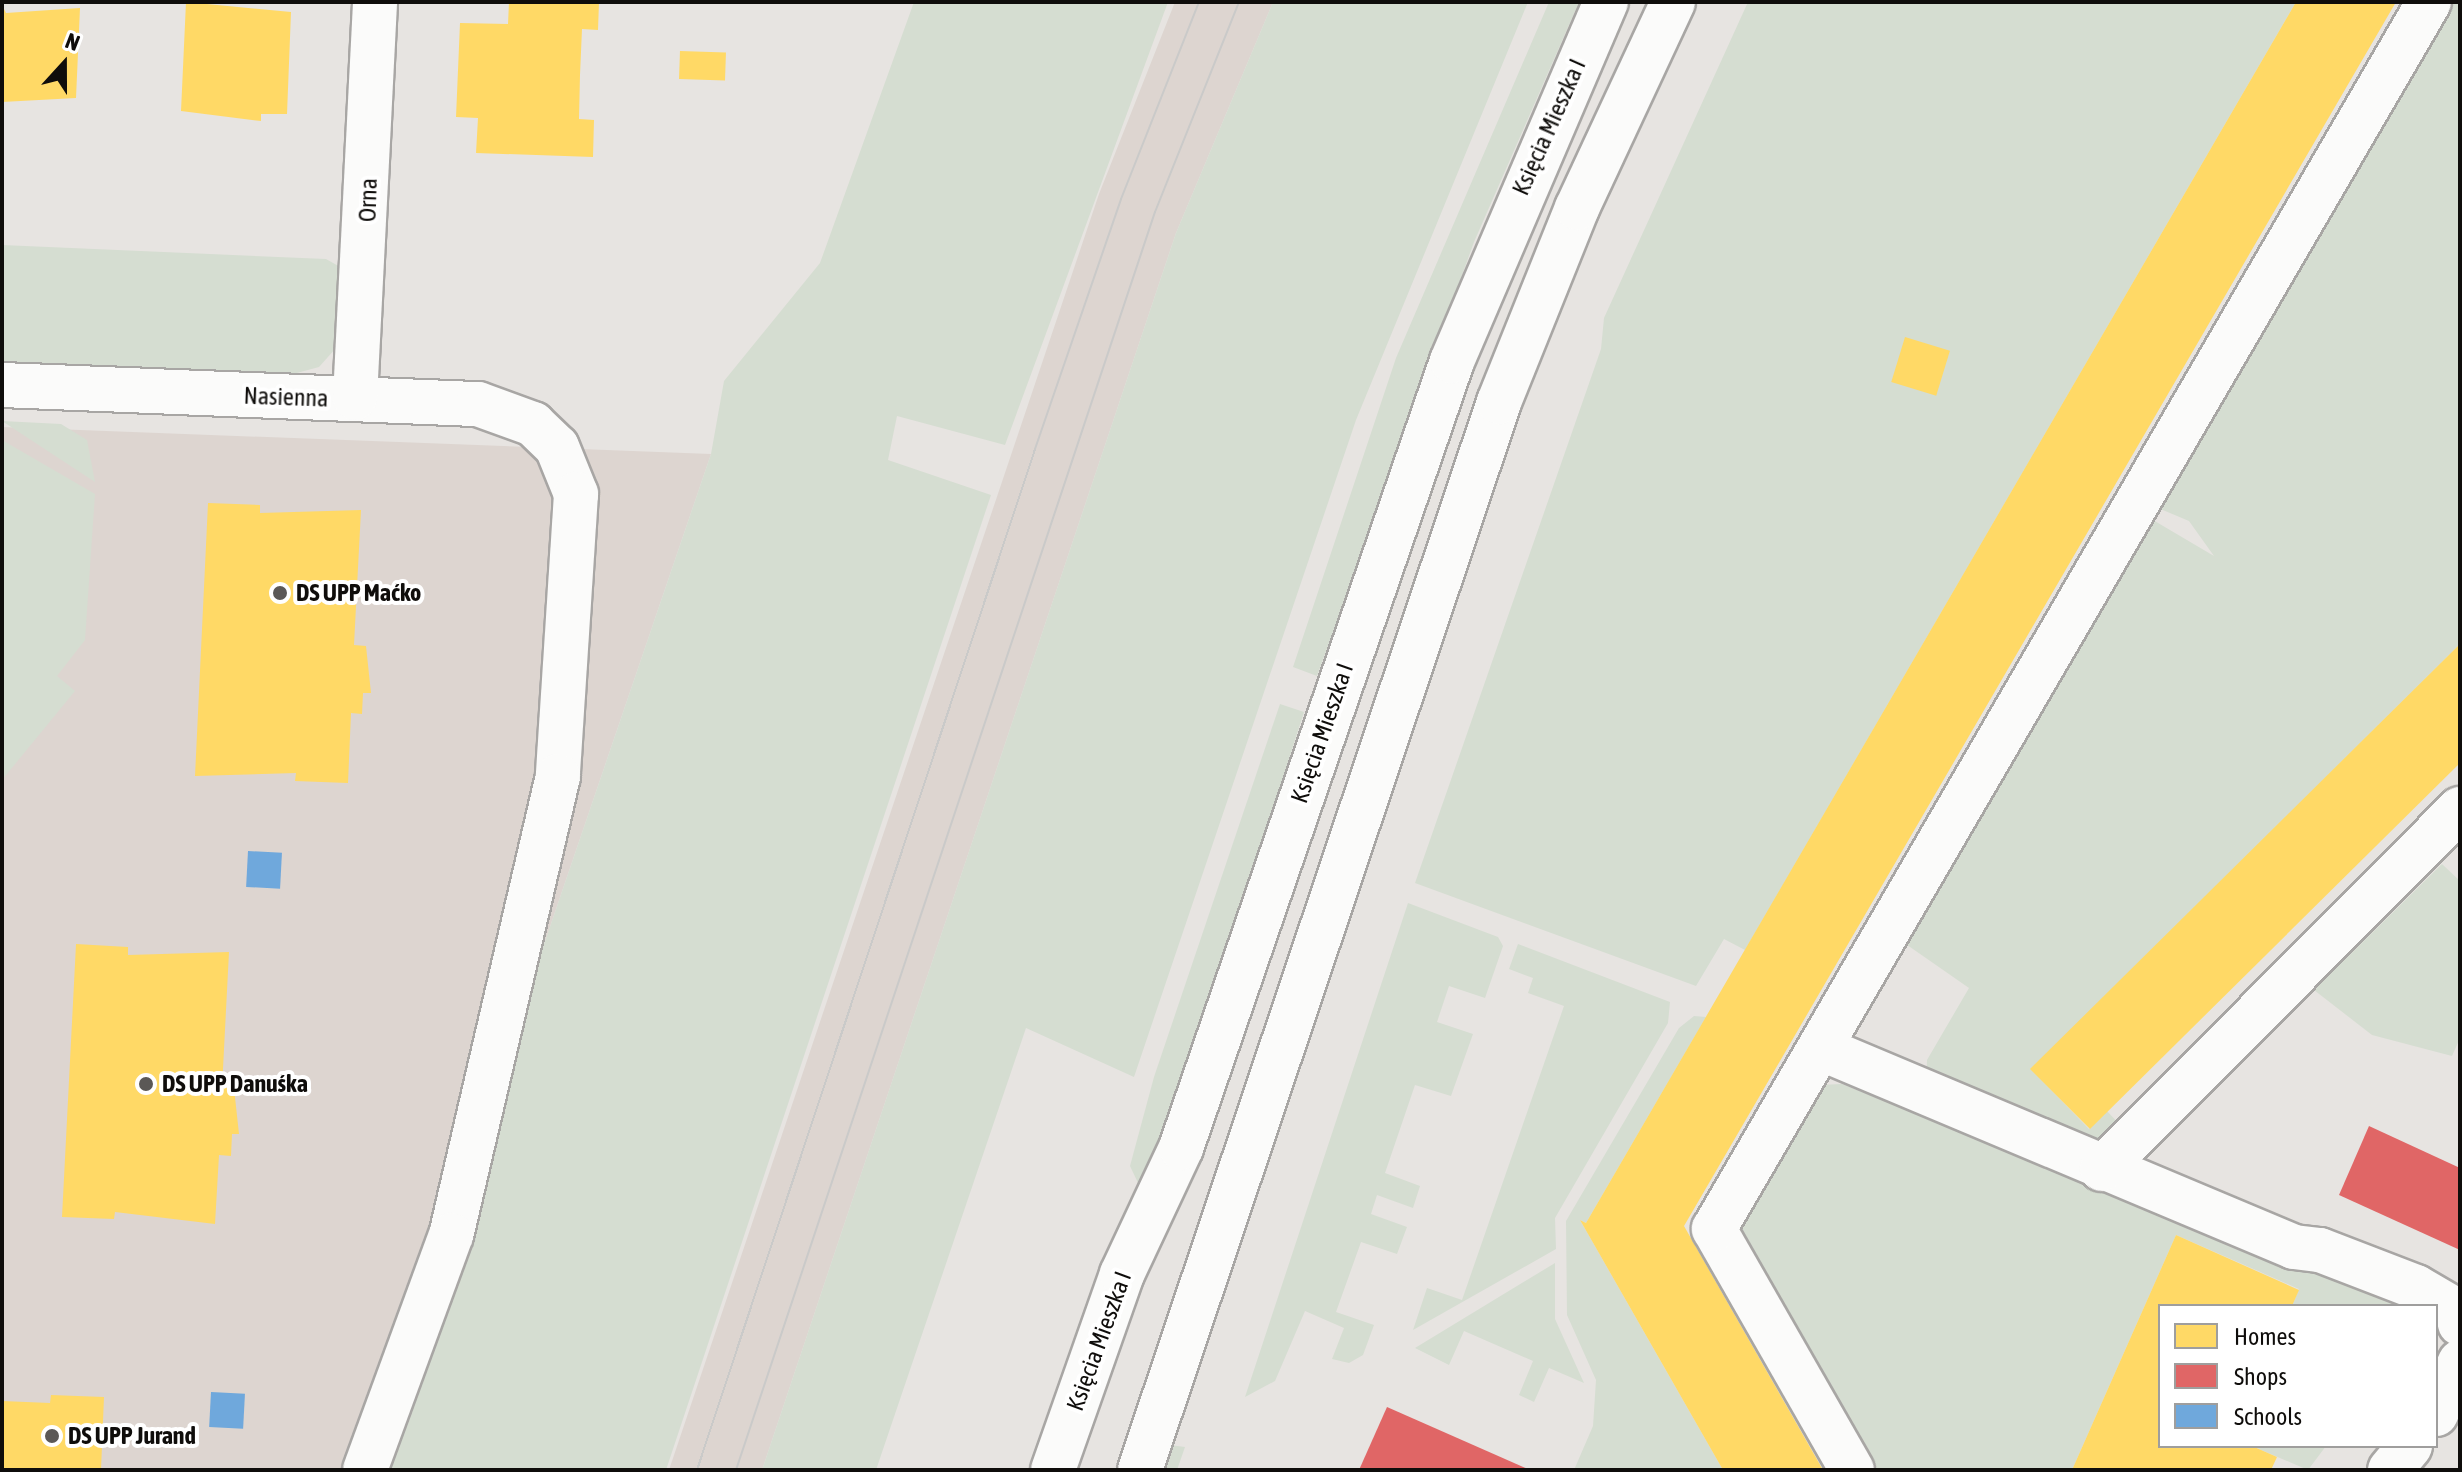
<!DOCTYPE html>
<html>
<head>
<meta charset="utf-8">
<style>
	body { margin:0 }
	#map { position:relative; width:2462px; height:1472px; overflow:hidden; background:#e7e4e1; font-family:"Asap Condensed",sans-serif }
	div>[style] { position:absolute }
	.built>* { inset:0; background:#ddd5d0 }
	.green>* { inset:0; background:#d5ddd1 }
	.homes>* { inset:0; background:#ffd966; transform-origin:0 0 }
	.shops>* { inset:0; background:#e06666 }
	.schools>* { inset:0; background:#6fa8dc; transform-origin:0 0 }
	.roads { filter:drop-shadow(2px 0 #a8a6a4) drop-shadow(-2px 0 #a8a6a4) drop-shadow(0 2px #a8a6a4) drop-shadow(0 -2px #a8a6a4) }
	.minor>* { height:44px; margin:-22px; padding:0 22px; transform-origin:22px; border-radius:22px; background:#fbfbfa }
	.tram>* { height:2px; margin:-1px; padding:0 1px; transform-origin:1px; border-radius:1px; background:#cacac9 }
	.dots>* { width:22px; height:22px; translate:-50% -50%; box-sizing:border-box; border:4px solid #fff; border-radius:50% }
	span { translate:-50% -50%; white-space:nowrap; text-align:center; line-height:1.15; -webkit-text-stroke:8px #fff; paint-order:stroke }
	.street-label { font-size:24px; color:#0f0d0b }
	.poi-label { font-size:24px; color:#0f0d0b; font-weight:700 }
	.left { translate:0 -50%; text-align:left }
	.frame { position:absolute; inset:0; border:4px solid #0f0d0b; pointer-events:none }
	.legend { position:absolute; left:2158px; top:1304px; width:280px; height:144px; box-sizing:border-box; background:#fff; border:2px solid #9f9e9d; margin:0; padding:10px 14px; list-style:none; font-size:24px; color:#0f0d0b }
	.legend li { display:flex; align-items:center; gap:16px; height:40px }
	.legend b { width:40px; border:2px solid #9f9e9d }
	.north { position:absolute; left:24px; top:24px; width:80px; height:80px; -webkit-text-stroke:6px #fff; paint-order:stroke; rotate:21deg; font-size:22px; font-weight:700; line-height:32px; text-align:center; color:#0f0d0b }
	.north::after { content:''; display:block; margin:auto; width:28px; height:36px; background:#0f0d0b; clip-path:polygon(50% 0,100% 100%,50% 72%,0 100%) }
</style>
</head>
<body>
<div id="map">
	<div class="built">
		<div style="clip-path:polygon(1175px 2px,1273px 2px,1176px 233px,762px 1470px,669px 1470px,1099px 194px)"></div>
		<div style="clip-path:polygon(2px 427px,711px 454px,365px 1470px,2px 1470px)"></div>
	</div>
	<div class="green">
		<div style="clip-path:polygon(914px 2px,1168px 2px,1005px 445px,897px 416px,888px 460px,991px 495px,666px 1470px,365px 1470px,711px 454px,724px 381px,820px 263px)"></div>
		<div style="clip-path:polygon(1273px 2px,1528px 2px,1356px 420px,1134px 1077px,1026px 1028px,876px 1470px,762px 1470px,1176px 233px)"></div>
		<div style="clip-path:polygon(1549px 2px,1579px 2px,1474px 242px,1317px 676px,1293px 667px,1396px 358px)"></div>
		<div style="clip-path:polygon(1748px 2px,2296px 2px,1745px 950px,1724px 939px,1696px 986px,1415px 883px,1601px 349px,1604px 318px)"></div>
		<div style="clip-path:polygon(2448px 2px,2460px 2px,2460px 644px,2031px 1069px,2089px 1129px,2107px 1111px,2121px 1126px,2097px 1151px,1926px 1086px,1927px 1060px,1969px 988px,1900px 940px,2153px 520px,2214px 556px,2189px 521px,2158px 508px)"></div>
		<div style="clip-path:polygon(2px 245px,326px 259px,342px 268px,336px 348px,319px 367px,293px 374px,2px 363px)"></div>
		<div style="clip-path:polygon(2px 421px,61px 424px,87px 440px,95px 482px)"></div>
		<div style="clip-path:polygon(2px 440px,95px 494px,85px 640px,57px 676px,75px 691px,2px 780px)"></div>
		<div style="clip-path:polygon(1280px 704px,1304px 712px,1176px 1111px,1139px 1185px,1130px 1166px,1154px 1077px)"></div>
		<div style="clip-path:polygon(2442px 864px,2460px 881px,2460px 1038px,2452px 1056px,2372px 1035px,2314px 990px)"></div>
		<div style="clip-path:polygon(1408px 903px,1498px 937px,1503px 946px,1485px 998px,1449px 986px,1437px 1022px,1473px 1034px,1451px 1096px,1415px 1085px,1385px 1173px,1420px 1186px,1413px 1208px,1377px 1195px,1371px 1214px,1407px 1227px,1397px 1254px,1361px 1242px,1336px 1312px,1374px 1325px,1363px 1355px,1349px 1363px,1332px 1359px,1344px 1328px,1305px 1311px,1275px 1381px,1245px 1397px)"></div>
		<div style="clip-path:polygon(1518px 944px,1670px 1002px,1668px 1023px,1555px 1218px,1556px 1249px,1413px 1330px,1427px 1288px,1462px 1300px,1564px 1006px,1528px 993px,1533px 978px,1509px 969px)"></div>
		<div style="clip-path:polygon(1694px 1016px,1706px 1017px,1586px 1223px,1580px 1220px,1723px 1470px,1574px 1470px,1593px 1426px,1596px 1380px,1567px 1315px,1566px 1221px,1679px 1028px)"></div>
		<div style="clip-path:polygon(1842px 1084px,2307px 1270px,2398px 1306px,2292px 1306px,2299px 1289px,2176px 1235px,2072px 1470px,1873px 1470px,1736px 1229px,1820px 1085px)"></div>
		<div style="clip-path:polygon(1555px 1263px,1555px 1319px,1584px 1383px,1549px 1368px,1534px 1402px,1519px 1395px,1533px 1361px,1464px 1331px,1449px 1365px,1415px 1348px)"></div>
		<div style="clip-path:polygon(1170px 1445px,1185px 1447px,1177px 1470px,1162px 1470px)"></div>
		<div style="clip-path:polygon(2252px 1446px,2326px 1446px,2308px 1470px)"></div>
	</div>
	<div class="homes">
		<div style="clip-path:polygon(186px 2px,291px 12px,287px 114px,261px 114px,261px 121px,181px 111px)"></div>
		<div style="clip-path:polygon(509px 2px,599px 2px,598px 30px,582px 29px,580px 75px,579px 119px,594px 120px,593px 157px,476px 153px,478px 118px,456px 117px,460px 23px,508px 24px)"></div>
		<div style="clip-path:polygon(2296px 2px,2396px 2px,1684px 1226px,1823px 1470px,1723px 1470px,1580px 1220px,1586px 1223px)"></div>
		<div style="clip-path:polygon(2px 5px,6px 13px,80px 8px,76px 98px,2px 102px)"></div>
		<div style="left:680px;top:51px;width:46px;height:28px;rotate:2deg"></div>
		<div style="left:1905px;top:337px;width:47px;height:47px;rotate:17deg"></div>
		<div style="clip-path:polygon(208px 503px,260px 505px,260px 513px,361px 510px,354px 645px,366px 646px,371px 693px,363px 693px,362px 714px,351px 713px,348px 783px,295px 781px,296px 773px,195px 776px)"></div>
		<div style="clip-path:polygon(2460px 644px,2460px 763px,2090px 1129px,2030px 1069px)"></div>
		<div style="clip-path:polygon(76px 944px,128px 947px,128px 955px,229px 952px,222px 1088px,234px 1088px,239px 1134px,232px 1134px,231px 1156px,219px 1155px,215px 1224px,115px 1212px,114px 1219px,62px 1217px)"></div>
		<div style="clip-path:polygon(2176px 1235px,2299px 1290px,2292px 1306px,2160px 1306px,2160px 1446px,2252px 1446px,2277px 1457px,2271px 1470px,2072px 1470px)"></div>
		<div style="clip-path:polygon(51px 1395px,104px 1397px,101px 1470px,2px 1470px,2px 1401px,50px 1403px)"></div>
	</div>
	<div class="shops">
		<div style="clip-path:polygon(2369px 1126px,2460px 1168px,2460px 1250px,2339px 1195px)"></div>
		<div style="clip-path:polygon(1387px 1407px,1530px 1470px,1359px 1470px)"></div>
	</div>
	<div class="schools">
		<div style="left:248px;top:851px;width:34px;height:36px;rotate:3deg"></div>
		<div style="left:211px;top:1392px;width:34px;height:35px;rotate:3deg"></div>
	</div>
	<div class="roads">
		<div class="minor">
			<div style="left:2px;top:385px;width:476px;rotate:2.3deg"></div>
			<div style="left:478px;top:404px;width:59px;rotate:20deg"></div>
			<div style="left:533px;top:424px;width:33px;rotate:44deg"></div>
			<div style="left:557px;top:447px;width:51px;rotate:68deg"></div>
			<div style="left:576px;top:494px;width:283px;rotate:93.7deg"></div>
			<div style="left:558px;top:776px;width:471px;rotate:103.1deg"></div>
			<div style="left:451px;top:1235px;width:250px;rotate:110.1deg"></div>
			<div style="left:355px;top:398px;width:397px;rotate:-87.1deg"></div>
			<div style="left:1820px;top:1048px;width:514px;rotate:22.77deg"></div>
			<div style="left:2294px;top:1247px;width:26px;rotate:7deg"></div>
			<div style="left:2320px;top:1250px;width:103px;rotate:21.1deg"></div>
			<div style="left:2416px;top:1287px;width:48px;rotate:30.3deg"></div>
			<div style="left:2457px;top:1311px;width:13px;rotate:77deg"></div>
			<div style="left:2102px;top:1169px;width:508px;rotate:-45.16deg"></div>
			<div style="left:2436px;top:1414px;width:57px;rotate:-65.2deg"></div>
			<div style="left:1053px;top:1470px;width:208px;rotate:-70.6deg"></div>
			<div style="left:1122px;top:1274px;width:139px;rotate:-64.9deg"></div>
			<div style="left:1181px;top:1148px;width:832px;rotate:-71deg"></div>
			<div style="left:1452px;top:361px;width:391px;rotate:-66.8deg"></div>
			<div style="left:1140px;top:1470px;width:1127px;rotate:-71.42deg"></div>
			<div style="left:1499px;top:402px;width:209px;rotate:-68.1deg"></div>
			<div style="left:1577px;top:208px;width:227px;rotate:-65deg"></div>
			<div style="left:1852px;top:1470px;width:278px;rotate:-119.8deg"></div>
			<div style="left:1714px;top:1229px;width:1420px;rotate:-59.77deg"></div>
			<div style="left:2390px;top:1470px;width:31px;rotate:-50deg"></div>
		</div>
	</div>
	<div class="tram">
		<div style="left:697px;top:1470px;width:1075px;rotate:-71.68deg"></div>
		<div style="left:1035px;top:449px;width:264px;rotate:-71deg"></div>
		<div style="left:1121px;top:199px;width:212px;rotate:-68.4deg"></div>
		<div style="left:736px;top:1470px;width:1326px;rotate:-71.58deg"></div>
		<div style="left:1155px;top:212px;width:226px;rotate:-68.2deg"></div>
	</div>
	<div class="dots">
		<div style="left:280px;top:593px;background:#5b5856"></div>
		<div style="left:146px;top:1084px;background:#5b5856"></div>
		<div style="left:52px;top:1436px;background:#5b5856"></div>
	</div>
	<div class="street-label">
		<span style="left:1549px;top:127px;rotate:-66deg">Księcia Mieszka I</span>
		<span style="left:368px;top:200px;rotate:-88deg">Orna</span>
		<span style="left:286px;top:397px;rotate:2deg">Nasienna</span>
		<span style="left:1322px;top:733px;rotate:-71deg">Księcia Mieszka I</span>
		<span style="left:1099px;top:1341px;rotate:-70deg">Księcia Mieszka I</span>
	</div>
	<div class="poi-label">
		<span class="left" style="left:296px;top:593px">DS UPP Maćko</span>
		<span class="left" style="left:162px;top:1084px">DS UPP Danuśka</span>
		<span class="left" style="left:68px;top:1436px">DS UPP Jurand</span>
	</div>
	<div class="frame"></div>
	<ul class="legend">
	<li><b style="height:22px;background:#ffd966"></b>Homes</li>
	<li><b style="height:22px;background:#e06666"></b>Shops</li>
	<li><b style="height:22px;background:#6fa8dc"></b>Schools</li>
	</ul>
	<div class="north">N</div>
</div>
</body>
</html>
